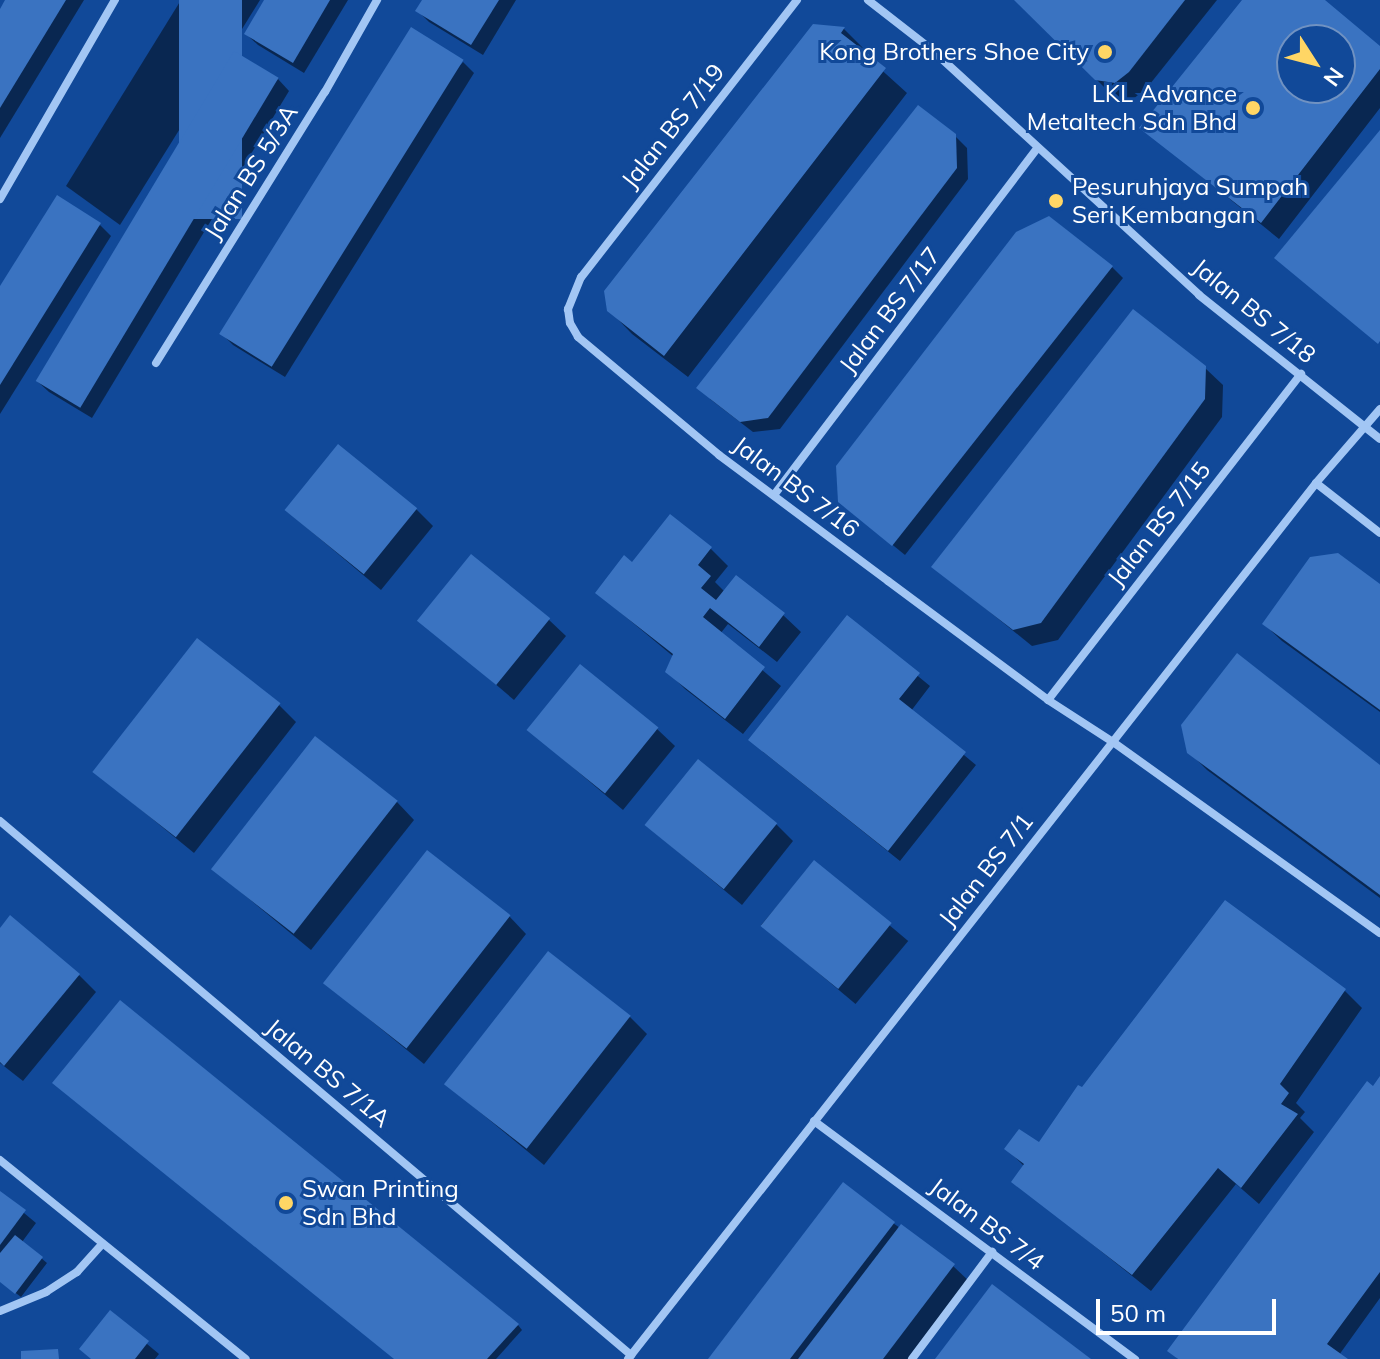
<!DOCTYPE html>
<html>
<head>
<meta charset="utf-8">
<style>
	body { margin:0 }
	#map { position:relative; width:1380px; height:1359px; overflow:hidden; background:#114999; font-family:Mulish,sans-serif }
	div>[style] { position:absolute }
	.shadow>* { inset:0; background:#0007; transform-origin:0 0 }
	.building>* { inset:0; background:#3a73c1; transform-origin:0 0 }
	.minor>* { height:8px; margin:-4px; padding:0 4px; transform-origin:4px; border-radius:4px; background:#a2c6f4 }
	.dots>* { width:22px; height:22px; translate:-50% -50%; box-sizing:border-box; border:4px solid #114999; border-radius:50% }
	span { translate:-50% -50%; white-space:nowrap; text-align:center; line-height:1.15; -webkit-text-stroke:6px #114999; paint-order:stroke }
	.poi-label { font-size:24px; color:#fff }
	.right { translate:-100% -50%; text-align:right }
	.left { translate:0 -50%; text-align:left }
	.street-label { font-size:24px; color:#fff }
	.north { position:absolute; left:1276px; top:24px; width:80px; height:80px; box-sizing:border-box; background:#114999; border:2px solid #7092c2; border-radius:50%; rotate:126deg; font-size:22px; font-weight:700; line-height:32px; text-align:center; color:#fff }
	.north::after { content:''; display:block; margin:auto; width:28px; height:36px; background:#ffd665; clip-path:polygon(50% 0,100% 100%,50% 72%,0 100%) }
	.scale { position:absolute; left:1096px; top:1299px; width:180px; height:36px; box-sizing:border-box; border:4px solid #fff; border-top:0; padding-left:10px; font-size:24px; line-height:28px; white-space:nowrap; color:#fff; -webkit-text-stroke:6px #114999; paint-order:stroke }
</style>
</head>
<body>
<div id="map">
	<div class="shadow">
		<div style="clip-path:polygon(8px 0,84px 0,0 138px,0 12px)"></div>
		<div style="clip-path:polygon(181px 0,260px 0,120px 225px,66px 186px)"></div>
		<div style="clip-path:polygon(267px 0,348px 0,304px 73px,258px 45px,246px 34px)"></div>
		<div style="clip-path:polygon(424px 0,516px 0,483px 55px,429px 22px,418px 11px)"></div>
		<div style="clip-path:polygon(1017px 0,1217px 0,1146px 89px,1133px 99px,1114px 97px)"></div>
		<div style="clip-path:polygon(evenodd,1244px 0,1322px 0,1380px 49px,1380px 108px,1279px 239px,1142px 128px,1244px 0,1292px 40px,1340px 40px,1340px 88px,1292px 88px,1292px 40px)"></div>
		<div style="clip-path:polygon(814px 26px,844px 29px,867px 52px,865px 55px,907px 93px,688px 377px,632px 334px,609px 310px)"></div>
		<div style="clip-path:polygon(463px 62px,474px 73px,285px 377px,233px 345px,222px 334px)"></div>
		<div style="clip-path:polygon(278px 79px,289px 91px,92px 418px,49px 392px,37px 381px)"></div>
		<div style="clip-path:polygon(955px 136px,967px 148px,968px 179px,780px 429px,753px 432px,710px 399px)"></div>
		<div style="clip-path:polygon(100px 225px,111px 236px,0 414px,0 290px)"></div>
		<div style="clip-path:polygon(1112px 267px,1123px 278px,905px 555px,840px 502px)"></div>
		<div style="clip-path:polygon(1205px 368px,1223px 385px,1222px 417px,1058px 640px,1032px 646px,934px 567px)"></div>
		<div style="clip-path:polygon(416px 509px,433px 526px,381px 590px,287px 511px)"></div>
		<div style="clip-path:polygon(711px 549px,728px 566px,715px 582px,725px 592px,783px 615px,801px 632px,777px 662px,728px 624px,720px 634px,781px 686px,743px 734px,685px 689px,667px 671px,674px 657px,597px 593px,633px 565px)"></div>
		<div style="clip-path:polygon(1380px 586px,1380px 712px,1282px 641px,1264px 624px)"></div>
		<div style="clip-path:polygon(847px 618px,930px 686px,911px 711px,976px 765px,900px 861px,762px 751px)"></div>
		<div style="clip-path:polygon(548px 619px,566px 636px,514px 700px,420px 620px)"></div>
		<div style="clip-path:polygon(279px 705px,296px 722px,194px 853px,95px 772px)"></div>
		<div style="clip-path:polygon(657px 729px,675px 746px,623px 810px,529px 730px)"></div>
		<div style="clip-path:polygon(1189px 752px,1380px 768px,1380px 898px,1207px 770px)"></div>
		<div style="clip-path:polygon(397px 802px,414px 820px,311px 950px,213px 869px)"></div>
		<div style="clip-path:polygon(776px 824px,793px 841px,742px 905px,647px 826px)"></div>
		<div style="left:814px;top:862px;width:123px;height:82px;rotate:40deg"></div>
		<div style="clip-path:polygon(509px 916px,526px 934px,424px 1064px,325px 983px)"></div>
		<div style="clip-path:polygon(0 931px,79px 975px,96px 992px,23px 1081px,0 1063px)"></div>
		<div style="clip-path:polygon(1345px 991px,1362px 1008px,1296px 1103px,1305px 1112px,1300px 1118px,1314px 1132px,1259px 1204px,1236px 1184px,1151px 1291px,1014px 1182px,1025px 1167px,1007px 1149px,1040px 1145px,1083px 1090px)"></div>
		<div style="clip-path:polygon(630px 1017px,647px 1034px,544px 1165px,446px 1084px)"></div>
		<div style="clip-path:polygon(1380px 1080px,1380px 1298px,1339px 1355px,1345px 1359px,1178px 1359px,1170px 1351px)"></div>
		<div style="clip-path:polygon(0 1193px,36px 1223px,22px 1242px,47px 1263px,21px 1297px,0 1281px)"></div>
		<div style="clip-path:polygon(893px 1223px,953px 1266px,971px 1283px,913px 1359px,711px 1359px)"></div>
		<div style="clip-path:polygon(110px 1313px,159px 1354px,155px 1359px,91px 1359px)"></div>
		<div style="clip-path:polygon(518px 1325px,522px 1330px,496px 1359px,395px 1359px)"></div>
	</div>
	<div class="building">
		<div style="clip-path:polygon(5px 0,66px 0,0 108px,0 9px)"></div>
		<div style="left:179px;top:0;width:63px;height:219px"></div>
		<div style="clip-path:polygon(264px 0,330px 0,293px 63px,244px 34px)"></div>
		<div style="clip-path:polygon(422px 0,499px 0,471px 45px,415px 11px)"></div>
		<div style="clip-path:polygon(1014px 0,1185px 0,1129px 72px,1115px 83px,1095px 80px)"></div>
		<div style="clip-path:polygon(evenodd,1242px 0,1325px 0,1380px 46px,1380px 69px,1261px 223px,1139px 128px,1242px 0,1292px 40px,1340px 40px,1340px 88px,1292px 88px,1292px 40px)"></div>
		<div style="clip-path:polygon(813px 24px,845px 27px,841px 33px,886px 68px,664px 356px,607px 311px,604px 291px)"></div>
		<div style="left:411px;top:27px;width:62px;height:362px;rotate:32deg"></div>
		<div style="left:234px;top:51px;width:52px;height:385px;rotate:31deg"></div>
		<div style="clip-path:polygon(918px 105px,956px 134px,957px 168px,768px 418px,740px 422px,696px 388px)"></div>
		<div style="clip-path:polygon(1380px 130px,1380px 341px,1378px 344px,1274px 258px)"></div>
		<div style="clip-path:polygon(57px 195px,101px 223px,0 385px,0 286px)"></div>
		<div style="clip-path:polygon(1049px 216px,1113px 266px,892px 546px,838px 502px,836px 466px,1016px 232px)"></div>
		<div style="clip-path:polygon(1133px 309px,1206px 366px,1205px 399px,1041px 623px,1013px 630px,931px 567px)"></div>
		<div style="left:338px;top:444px;width:102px;height:85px;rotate:39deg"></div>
		<div style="clip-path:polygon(670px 514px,712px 547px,698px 565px,711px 576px,701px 588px,716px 600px,736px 575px,785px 613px,759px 647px,710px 608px,703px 617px,765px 667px,725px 719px,665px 672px,673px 654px,595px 593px,624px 555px,632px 562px)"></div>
		<div style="clip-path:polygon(1338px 553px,1380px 584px,1380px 710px,1262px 624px,1310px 557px)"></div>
		<div style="left:471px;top:554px;width:102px;height:86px;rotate:39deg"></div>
		<div style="clip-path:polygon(847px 615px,920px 673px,899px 699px,966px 752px,888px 851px,748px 740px)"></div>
		<div style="left:197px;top:638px;width:106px;height:170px;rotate:38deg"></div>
		<div style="clip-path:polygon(1237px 653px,1380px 765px,1380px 895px,1187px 753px,1181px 725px)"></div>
		<div style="left:580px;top:664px;width:101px;height:85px;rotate:39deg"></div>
		<div style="left:315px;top:736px;width:105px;height:169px;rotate:38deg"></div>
		<div style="left:698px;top:759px;width:102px;height:85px;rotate:39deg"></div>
		<div style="left:427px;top:850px;width:106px;height:169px;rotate:38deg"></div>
		<div style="left:814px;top:860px;width:100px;height:85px;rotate:39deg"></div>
		<div style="clip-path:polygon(1225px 900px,1346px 989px,1280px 1084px,1289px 1093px,1281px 1104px,1298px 1114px,1241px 1188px,1218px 1168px,1132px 1275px,1011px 1182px,1024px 1164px,1004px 1149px,1019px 1129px,1039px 1142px,1078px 1085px,1082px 1087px)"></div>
		<div style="clip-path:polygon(10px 915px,80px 974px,4px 1066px,0 1062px,0 928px)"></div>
		<div style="left:548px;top:951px;width:105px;height:169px;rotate:38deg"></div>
		<div style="clip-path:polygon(120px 1000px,519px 1324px,487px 1359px,394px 1359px,52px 1083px)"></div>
		<div style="clip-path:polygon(1380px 1076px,1380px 1272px,1327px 1344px,1348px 1359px,1178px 1359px,1167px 1351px,1367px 1081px,1373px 1086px)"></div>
		<div style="clip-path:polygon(843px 1182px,895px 1222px,790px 1359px,708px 1359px)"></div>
		<div style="clip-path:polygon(0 1191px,26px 1210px,0 1245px)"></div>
		<div style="clip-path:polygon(901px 1224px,955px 1264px,883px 1359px,798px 1359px)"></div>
		<div style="clip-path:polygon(15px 1235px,43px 1257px,15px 1294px,0 1282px,0 1253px)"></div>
		<div style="clip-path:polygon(992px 1284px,1091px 1359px,935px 1359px)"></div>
		<div style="clip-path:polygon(110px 1310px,149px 1341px,135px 1359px,91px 1359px,79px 1349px)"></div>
		<div style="clip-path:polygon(58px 1349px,59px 1359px,21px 1359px,21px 1351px)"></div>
	</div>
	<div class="minor">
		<div style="left:797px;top:0;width:351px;rotate:127.9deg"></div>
		<div style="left:581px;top:277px;width:35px;rotate:112deg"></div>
		<div style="left:568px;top:309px;width:14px;rotate:82deg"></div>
		<div style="left:570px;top:323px;width:16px;rotate:60deg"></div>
		<div style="left:578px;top:337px;width:184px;rotate:39.9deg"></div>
		<div style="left:719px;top:455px;width:211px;rotate:36.7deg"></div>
		<div style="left:888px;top:581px;width:199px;rotate:36.6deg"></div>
		<div style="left:1048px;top:700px;width:77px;rotate:32.9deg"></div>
		<div style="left:1113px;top:742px;width:328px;rotate:35.6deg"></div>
		<div style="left:868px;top:0;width:80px;rotate:37.9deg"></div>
		<div style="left:931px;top:49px;width:364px;rotate:42.5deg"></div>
		<div style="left:1199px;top:295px;width:231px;rotate:38.5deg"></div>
		<div style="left:0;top:199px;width:230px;rotate:-60deg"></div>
		<div style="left:156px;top:363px;width:319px;rotate:-58.1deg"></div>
		<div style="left:325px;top:92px;width:106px;rotate:-60.5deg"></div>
		<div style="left:1316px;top:483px;width:81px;rotate:38deg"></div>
		<div style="left:774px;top:495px;width:435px;rotate:-52.8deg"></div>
		<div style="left:1048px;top:700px;width:413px;rotate:-52.2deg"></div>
		<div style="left:0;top:821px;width:827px;rotate:40.24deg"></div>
		<div style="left:814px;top:1121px;width:400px;rotate:36.6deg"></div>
		<div style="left:0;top:1160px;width:316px;rotate:39deg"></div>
		<div style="left:0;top:1311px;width:50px;rotate:-22.4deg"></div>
		<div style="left:46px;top:1292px;width:37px;rotate:-33deg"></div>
		<div style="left:77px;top:1272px;width:38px;rotate:-48deg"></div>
		<div style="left:628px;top:1359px;width:1114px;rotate:-51.85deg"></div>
		<div style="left:1316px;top:483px;width:98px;rotate:-49.1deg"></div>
		<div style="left:912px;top:1359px;width:134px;rotate:-53.2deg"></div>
	</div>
	<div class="dots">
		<div style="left:1105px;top:52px;background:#ffd665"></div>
		<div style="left:1253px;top:108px;background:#ffd665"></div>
		<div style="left:1056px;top:201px;background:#ffd665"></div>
		<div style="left:286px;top:1203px;background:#ffd665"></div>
	</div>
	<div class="poi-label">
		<span class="right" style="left:1089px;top:52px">Kong Brothers Shoe City</span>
		<span class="right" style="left:1237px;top:108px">LKL Advance<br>Metaltech Sdn Bhd</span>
		<span class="left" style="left:1072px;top:201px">Pesuruhjaya Sumpah<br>Seri Kembangan</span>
		<span class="left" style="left:302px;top:1203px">Swan Printing<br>Sdn Bhd</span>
	</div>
	<div class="street-label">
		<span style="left:673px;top:126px;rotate:-52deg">Jalan BS 7/19</span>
		<span style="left:251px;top:172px;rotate:-58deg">Jalan BS 5/3A</span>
		<span style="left:890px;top:310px;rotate:-53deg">Jalan BS 7/17</span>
		<span style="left:1254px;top:311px;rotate:39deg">Jalan BS 7/18</span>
		<span style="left:796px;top:487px;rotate:37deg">Jalan BS 7/16</span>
		<span style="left:1159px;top:524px;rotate:-52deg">Jalan BS 7/15</span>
		<span style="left:986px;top:870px;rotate:-52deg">Jalan BS 7/1</span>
		<span style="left:328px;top:1073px;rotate:40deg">Jalan BS 7/1A</span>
		<span style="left:987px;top:1224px;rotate:37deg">Jalan BS 7/4</span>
	</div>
	<div class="north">N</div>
	<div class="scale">50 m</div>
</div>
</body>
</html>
